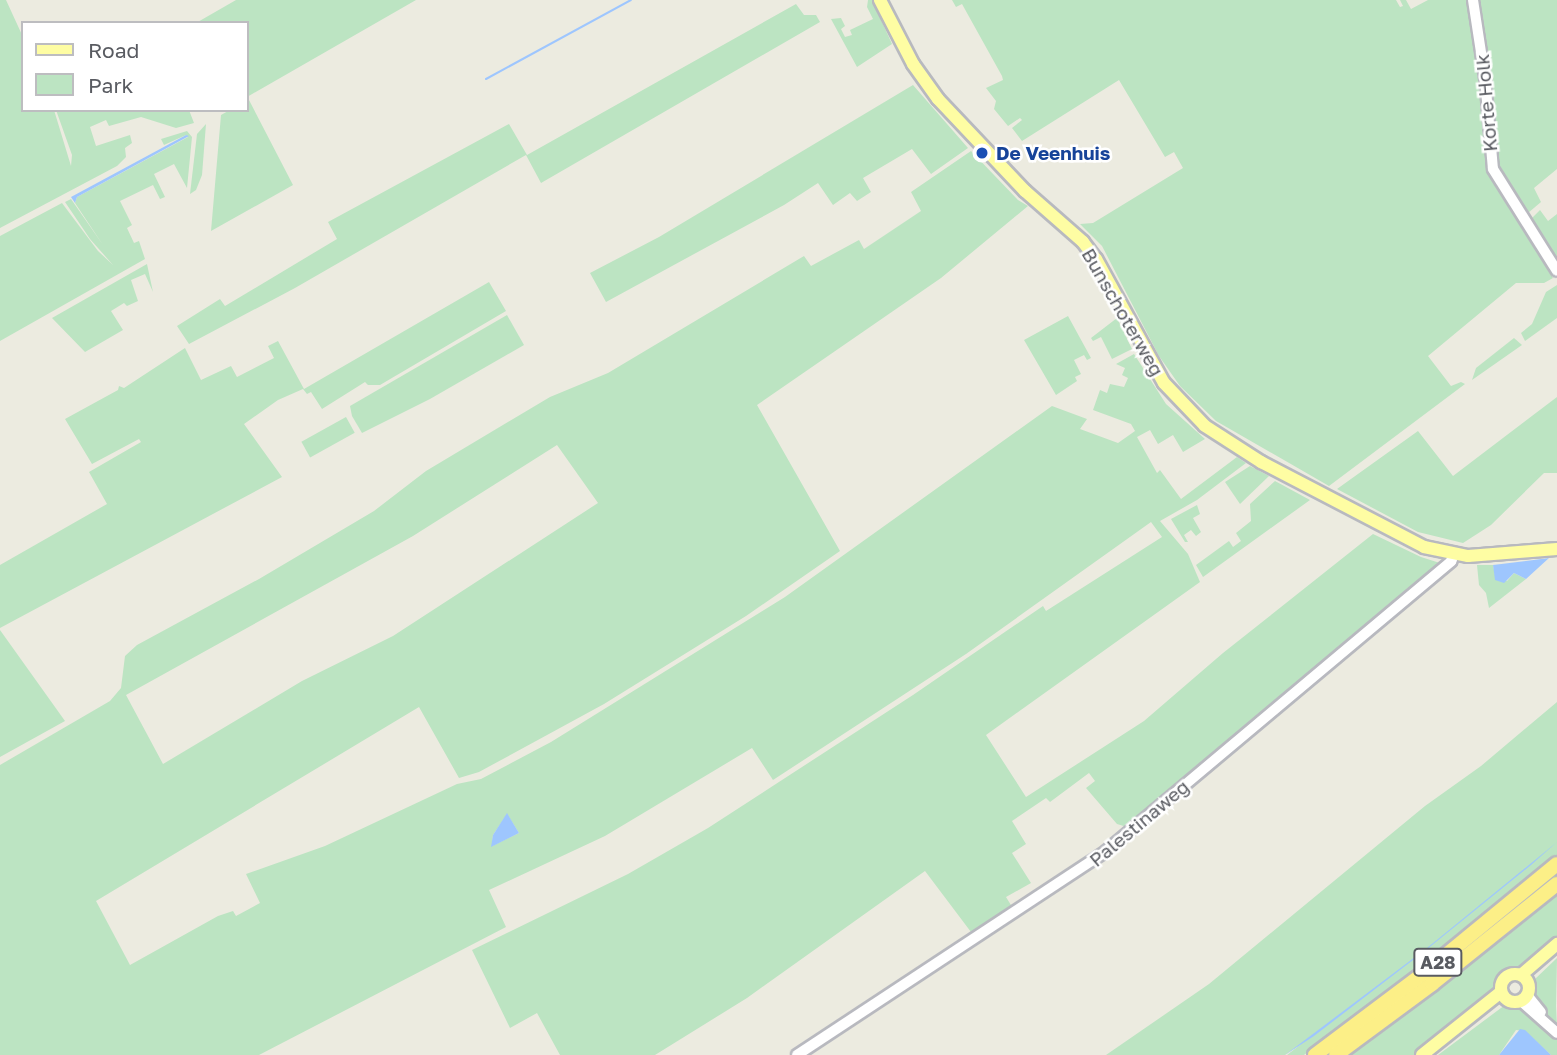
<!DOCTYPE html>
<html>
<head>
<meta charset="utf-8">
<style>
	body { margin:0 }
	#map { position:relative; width:1557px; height:1055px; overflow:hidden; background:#ecebe0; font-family:"Golos Text",sans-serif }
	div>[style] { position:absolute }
	.green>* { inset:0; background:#bce4c2; transform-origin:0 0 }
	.water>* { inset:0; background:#9ec6fe }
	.stream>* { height:2px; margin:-1px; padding:0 1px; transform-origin:1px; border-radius:1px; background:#9ec6fe }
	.roads { filter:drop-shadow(2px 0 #b8b9bf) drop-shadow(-2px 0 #b8b9bf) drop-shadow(0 2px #b8b9bf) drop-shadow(0 -2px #b8b9bf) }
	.minor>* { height:10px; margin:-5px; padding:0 5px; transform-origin:5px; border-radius:5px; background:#fff }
	.major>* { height:12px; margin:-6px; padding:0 6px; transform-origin:6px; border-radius:6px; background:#fefda3 }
	.major>.ring { margin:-6px; padding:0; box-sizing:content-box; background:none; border:12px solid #fefda3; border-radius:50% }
	.highway>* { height:14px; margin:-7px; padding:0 7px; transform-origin:7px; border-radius:7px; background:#fcef87 }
	.dots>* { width:19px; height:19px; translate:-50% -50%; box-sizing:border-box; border:4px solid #fff; border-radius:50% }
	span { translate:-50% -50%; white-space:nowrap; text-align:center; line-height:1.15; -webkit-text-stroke:5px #fff; paint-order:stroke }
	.shield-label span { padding:2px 5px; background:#fff; border:2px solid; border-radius:5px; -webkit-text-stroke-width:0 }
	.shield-label { font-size:18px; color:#595b61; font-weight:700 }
	.street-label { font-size:19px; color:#595b61 }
	.transit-label { font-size:19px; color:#164399; font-weight:700 }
	.left { translate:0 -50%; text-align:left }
	.legend { position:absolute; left:21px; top:21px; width:228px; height:91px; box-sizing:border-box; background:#fff; border:2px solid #bdbdc0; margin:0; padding:9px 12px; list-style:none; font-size:21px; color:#595b61 }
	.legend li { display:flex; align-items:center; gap:14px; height:35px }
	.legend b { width:35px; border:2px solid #bdbdc0 }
</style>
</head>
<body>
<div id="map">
	<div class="green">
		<div style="clip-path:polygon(0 0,6px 0,23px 37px,23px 110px,54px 110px,71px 166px,72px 155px,56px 110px,189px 110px,194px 123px,176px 128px,141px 117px,109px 126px,106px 120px,90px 127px,96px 146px,130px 135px,132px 143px,125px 148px,126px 157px,117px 166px,0 228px)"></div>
		<div style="clip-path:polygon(236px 0,416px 0,247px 97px,247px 23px,196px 23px)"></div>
		<div style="clip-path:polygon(868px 0,872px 0,892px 44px,857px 67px,831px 19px,841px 18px,845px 26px,841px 29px,845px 37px,852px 35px,850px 30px,873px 19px,867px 7px)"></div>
		<div style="clip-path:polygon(952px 0,1396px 0,1400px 7px,1403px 6px,1400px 0,1406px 0,1411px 9px,1428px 0,1469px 0,1483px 104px,1487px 169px,1553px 278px,1544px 283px,1516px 283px,1428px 356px,1451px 386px,1461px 382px,1465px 384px,1329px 486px,1216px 421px,1180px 386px,1159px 356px,1102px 246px,1080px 224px,1093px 223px,1183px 168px,1174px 152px,1165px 157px,1119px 80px,1022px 141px,1012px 128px,1022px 120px,1020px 118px,1008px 126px,994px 109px,996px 101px,986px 88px,1003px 80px,1002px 76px,962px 4px,956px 7px)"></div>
		<div style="clip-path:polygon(1478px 0,1557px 0,1557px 169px,1534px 188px,1541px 202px,1528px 213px,1498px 172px,1494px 158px,1492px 92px)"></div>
		<div style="clip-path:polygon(796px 4px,804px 15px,816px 15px,820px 22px,541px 183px,526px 155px,295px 288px,189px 344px,177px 326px,220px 299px,225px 306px,337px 239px,328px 222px,507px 125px,509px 124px,527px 155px)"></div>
		<div style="clip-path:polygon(913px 85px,968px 148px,931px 174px,912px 149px,863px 178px,871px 192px,857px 201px,850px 193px,833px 205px,818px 183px,784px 205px,606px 302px,590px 273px,659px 237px)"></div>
		<div style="clip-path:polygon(249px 100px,293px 185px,211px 231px,221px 115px,230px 110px,247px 110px)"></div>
		<div style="clip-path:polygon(206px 124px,202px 175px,196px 190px,190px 194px,197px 134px)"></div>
		<div style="clip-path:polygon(187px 131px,192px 137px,187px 188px,174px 164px,154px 174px,165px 197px,160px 199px,153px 185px,120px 201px,132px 225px,127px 228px,134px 243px,139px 241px,145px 259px,0 341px,0 236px,62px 203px,98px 251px,113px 265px,90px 239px,65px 202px,71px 199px,103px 245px,75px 203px,77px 197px,188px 137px,186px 135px,164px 145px,161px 139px)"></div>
		<div style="clip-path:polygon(evenodd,971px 151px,1018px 200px,1028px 206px,941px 278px,757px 405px,840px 551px,746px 616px,604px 704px,479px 772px,459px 778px,419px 707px,96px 901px,130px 965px,218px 916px,233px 911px,236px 916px,260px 903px,246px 874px,325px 846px,457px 784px,481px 779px,551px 742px,785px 597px,1052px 406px,1087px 419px,1080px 429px,1118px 443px,1135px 431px,1131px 424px,1093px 410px,1100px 390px,1107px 393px,1110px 384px,1124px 387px,1128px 378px,1122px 375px,1125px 368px,1116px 364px,1134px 354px,1166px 404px,1205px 439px,1183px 452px,1173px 435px,1158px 444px,1150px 430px,1137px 437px,1157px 473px,1160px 470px,1181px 499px,1237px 457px,1246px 463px,1197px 500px,1160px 521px,1188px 554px,1200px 582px,986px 735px,1026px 797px,1144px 721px,1223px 653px,1373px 534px,1421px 557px,1443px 564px,1127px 827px,1117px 824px,1086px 788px,1095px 781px,1089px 773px,1050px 802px,1046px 798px,1012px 821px,1026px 844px,1012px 853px,1031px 883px,1006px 897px,1014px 910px,974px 936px,925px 871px,747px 998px,655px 1055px,560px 1055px,537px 1013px,510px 1028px,472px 950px,628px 874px,708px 828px,913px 695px,1043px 606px,1046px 611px,1162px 537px,1151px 522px,966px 654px,773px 780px,752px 748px,605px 836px,489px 890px,506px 927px,259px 1055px,0 1055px,0 765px,110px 701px,121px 688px,125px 656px,137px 645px,259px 579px,374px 511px,426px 471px,550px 397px,608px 373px,804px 256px,811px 266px,859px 240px,864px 249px,921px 211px,911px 192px,971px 151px,557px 445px,598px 503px,393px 636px,302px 681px,163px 764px,126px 695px,413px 536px,557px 445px,971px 151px,507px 814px,519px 833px,492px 846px,493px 835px,507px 814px)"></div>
		<div style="clip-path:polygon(1540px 210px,1548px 221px,1557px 214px,1557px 264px,1530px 220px)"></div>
		<div style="clip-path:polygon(147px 264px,153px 292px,145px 274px,131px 280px,138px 301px,127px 306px,124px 303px,111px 311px,123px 330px,85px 352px,52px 318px)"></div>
		<div style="clip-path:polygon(489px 282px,506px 311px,380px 385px,368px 385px,365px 382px,322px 409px,311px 392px,307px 394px,303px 389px,278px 400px,244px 424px,282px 477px,0 628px,0 565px,107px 504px,89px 472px,141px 442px,139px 439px,92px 464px,65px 419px,118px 390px,119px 386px,124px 388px,185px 348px,201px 380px,231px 366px,237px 377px,274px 358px,268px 346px,278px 341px,304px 389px)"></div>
		<div style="clip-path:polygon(1557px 285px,1557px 318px,1525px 341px,1521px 333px,1532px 324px,1546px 292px)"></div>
		<div style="clip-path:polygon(507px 315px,524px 345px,430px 399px,362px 433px,352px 416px,350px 406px)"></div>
		<div style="clip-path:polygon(1068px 316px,1091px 358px,1087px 360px,1084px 355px,1074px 360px,1081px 374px,1075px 377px,1077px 381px,1056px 395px,1024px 340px)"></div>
		<div style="clip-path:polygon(1117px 318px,1132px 349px,1112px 359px,1101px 337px,1093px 341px,1091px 338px)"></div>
		<div style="clip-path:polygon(1514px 338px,1522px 345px,1472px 380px,1476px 368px)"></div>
		<div style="clip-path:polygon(1557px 397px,1557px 473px,1544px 473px,1491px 525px,1463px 543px,1418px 532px,1337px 489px,1418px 431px,1453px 476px)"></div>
		<div style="left:346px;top:417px;width:18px;height:51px;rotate:61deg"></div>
		<div style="clip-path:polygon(1250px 466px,1269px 476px,1240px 504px,1225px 482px)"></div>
		<div style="clip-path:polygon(1275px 481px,1310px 500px,1203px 577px,1196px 565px,1229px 541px,1233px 547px,1241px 541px,1236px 533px,1251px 521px,1250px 504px)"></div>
		<div style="clip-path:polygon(1197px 505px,1200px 514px,1193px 518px,1201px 532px,1196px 536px,1191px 530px,1184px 535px,1188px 542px,1185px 542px,1171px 519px)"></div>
		<div style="clip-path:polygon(1477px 565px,1493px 565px,1495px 575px,1507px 581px,1514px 573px,1526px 579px,1489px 608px,1486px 593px,1479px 585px)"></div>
		<div style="clip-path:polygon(0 630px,65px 721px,0 757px)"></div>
		<div style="clip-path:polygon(1557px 702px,1557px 856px,1405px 978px,1304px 1055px,1287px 1055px,1309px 1038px,1285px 1055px,1106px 1055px,1209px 984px,1425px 806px,1481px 766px)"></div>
		<div style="clip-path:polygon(1557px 890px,1557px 941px,1520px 970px,1502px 975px,1496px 992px,1419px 1055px,1347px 1055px)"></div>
		<div style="clip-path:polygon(1557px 958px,1556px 1006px,1557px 1027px,1532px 996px,1535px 979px)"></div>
		<div style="clip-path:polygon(1505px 1005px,1520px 1006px,1557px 1037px,1557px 1055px,1551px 1055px,1525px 1031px,1516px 1030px,1499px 1055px,1438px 1055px)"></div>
	</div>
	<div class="water">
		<div style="clip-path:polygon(186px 135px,189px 136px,77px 197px,75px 203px,103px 245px,71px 197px)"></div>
		<div style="clip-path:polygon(1549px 558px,1526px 579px,1514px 573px,1504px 583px,1495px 580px,1493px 565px)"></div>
		<div style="clip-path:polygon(507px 813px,519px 833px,491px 847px,493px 835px)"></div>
		<div style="clip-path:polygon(1557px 842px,1531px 865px,1426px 950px,1314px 1036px,1285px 1055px,1427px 948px)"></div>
		<div style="clip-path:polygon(1520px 1029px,1525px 1030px,1551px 1055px,1499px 1055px)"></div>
	</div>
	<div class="stream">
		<div style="left:486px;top:79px;width:165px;rotate:-28.6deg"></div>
	</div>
	<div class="roads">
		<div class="minor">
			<div style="left:1473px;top:0;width:79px;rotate:81.3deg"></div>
			<div style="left:1485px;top:78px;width:91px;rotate:85deg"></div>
			<div style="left:1493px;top:169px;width:120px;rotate:57.9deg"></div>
			<div style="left:1527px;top:995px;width:22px;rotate:51deg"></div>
			<div style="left:1521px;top:1001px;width:48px;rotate:41.6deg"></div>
			<div style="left:797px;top:1055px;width:370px;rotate:-33.4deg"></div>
			<div style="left:1106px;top:851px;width:451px;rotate:-40deg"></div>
			<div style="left:1451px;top:561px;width:7px;rotate:-63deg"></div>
		</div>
		<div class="major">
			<div style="left:880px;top:0;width:72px;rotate:62.7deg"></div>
			<div style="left:913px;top:64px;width:43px;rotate:54.5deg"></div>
			<div style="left:938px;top:99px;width:127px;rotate:46.6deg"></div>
			<div style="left:1025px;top:191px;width:77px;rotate:41.3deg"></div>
			<div style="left:1083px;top:242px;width:21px;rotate:53deg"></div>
			<div style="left:1096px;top:259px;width:141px;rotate:61.3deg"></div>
			<div style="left:1164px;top:383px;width:59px;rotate:46.4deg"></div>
			<div style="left:1205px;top:426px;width:67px;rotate:32.7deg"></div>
			<div style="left:1261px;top:462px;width:184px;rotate:27.5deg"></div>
			<div style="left:1424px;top:547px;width:45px;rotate:11.6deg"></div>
			<div style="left:1468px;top:556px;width:89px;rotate:-4.5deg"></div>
			<div class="ring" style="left:1501px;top:974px;width:16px;height:16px"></div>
			<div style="left:1521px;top:975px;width:48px;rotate:-40.7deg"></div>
			<div style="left:1422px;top:1055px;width:101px;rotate:-38.6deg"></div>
		</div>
		<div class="highway">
			<div style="left:1315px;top:1055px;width:135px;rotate:-36.9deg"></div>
			<div style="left:1423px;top:974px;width:173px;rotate:-39.4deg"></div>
			<div style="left:1336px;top:1055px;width:119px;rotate:-36.5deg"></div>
			<div style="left:1432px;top:984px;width:160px;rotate:-38.7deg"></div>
		</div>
	</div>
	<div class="dots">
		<div style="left:982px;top:153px;background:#1a4fb4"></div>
	</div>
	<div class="shield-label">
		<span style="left:1438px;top:962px">A28</span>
	</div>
	<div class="street-label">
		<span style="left:1486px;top:103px;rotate:-95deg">Korte Holk</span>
		<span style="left:1123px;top:312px;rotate:60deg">Bunschoterweg</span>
		<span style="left:1139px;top:823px;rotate:-40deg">Palestinaweg</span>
	</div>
	<div class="transit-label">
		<span class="left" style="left:996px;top:153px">De Veenhuis</span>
	</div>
	<ul class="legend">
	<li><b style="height:9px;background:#fefda3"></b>Road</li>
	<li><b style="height:19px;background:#bce4c2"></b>Park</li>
	</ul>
</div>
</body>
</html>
